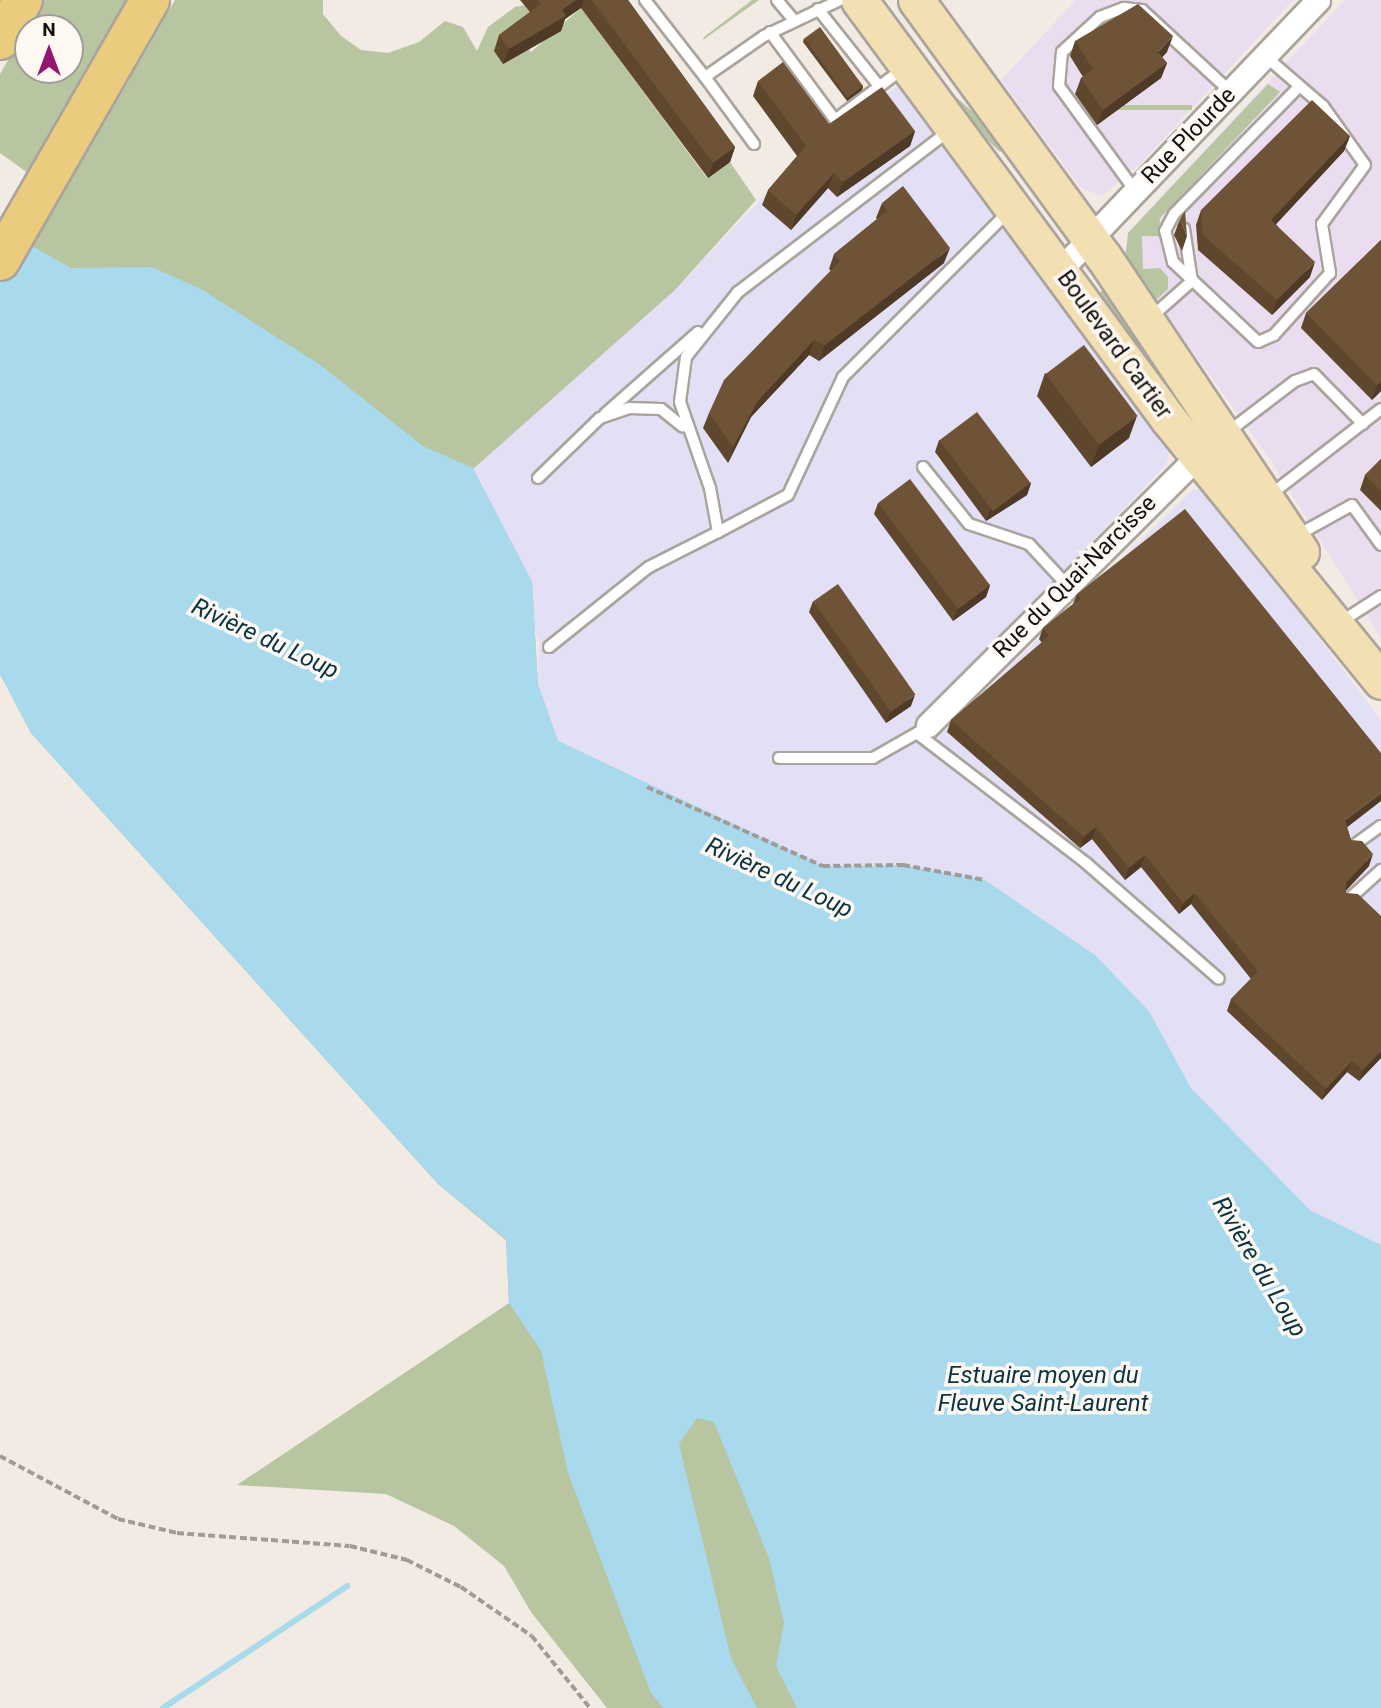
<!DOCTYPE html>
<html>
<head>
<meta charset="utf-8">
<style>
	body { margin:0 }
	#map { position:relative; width:1381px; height:1708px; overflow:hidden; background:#f2ebe4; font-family:Roboto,sans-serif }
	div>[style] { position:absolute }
	.commercial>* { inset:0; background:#eaddf0 }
	.industrial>* { inset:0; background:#e3dff5 }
	.green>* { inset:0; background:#b7c5a1; transform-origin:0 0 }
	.water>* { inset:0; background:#a8d9ec }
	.stream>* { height:6px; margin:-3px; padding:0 3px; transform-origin:3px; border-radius:3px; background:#a8d9ec }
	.path>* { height:3.5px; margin-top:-1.75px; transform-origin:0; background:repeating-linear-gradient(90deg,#a09b96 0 7px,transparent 0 10.5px) }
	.roads { filter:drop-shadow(2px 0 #aaa49d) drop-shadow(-2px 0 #aaa49d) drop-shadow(0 2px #aaa49d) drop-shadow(0 -2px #aaa49d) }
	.lane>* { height:10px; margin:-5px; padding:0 5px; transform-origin:5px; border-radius:5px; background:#fff }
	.street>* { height:23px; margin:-11.5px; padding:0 11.5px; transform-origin:11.5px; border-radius:11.5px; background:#fff }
	.primary>* { height:35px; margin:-17.5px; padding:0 17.5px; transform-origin:17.5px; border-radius:17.5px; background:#f3e0b2 }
	.highway>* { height:38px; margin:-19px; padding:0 19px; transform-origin:19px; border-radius:19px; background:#ebcc7e }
	.wall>* { inset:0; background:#5f472e }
	.shaded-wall>* { inset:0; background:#4e3a26 }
	.building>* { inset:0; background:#6f5336; transform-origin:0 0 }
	span { translate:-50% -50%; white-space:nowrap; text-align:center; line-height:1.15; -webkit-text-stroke:7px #fef8f3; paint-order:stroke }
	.street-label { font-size:23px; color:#13110f }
	.water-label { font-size:24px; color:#093543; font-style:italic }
	.north { position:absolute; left:14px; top:14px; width:70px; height:70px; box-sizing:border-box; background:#fef8f3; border:2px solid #a09c98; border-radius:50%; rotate:0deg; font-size:19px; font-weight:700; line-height:28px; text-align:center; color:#13110f }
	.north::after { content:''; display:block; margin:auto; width:24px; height:32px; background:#941671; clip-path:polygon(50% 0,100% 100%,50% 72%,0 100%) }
</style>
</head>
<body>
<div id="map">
	<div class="commercial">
		<div style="clip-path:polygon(1076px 0,1293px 0,1141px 163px,1102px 196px,1081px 188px,1001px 80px)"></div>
		<div style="clip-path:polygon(1345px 0,1381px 0,1381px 638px,1271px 461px,1123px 254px,1140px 219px)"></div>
	</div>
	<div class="industrial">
		<div style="clip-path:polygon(898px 86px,1166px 440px,1169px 453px,1166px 465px,922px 717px,941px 733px,1194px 489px,1209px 493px,1381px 720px,1381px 1245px,1310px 1210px,1191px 1088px,1149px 1011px,1095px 955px,985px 880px,903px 865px,823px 866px,586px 758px,558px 741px,547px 725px,538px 685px,539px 641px,473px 468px,675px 290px,802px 156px)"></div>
	</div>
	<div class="green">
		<div style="clip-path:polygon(evenodd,43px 0,131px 0,32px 176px,0 153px,0 74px,43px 0,28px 28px,70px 28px,70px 70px,28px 70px,28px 28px)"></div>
		<div style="clip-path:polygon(175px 0,323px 0,323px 14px,341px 36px,361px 50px,388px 53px,419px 42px,445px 21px,463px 27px,477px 51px,488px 27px,515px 7px,554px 0,527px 47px,531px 52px,581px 8px,707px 178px,730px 162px,756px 200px,675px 290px,473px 469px,532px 582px,538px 685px,558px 741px,721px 819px,476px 720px,0 228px,33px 246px)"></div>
		<div style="clip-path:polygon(752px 0,759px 0,703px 40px,704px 37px)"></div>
		<div style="clip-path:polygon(1268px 84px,1280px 92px,1160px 218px,1159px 236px,1142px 236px,1143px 269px,1160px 268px,1168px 277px,1168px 289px,1155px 301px,1125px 261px,1128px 233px)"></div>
		<div style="clip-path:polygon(956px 97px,983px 121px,1004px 148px,1000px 152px,969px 122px,952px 100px)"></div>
		<div style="left:1192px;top:105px;width:5px;height:74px;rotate:90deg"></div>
		<div style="left:1106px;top:288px;width:152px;height:10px;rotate:55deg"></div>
		<div style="clip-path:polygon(0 550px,517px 800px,820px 1708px,607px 1708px,531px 1612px,504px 1566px,454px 1526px,386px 1494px,237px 1485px,509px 1303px,506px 1240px,438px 1184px,31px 733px,0 674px)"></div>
	</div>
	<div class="water">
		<div style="clip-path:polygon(0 228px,71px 268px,152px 267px,201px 289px,319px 364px,423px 446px,473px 468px,532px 582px,538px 685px,558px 741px,823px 866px,903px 865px,985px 880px,1095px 955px,1149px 1011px,1191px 1088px,1310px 1210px,1381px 1245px,1381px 1708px,797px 1708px,776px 1666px,784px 1623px,769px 1558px,714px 1422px,697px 1418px,679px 1444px,731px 1658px,757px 1708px,663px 1708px,651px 1693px,568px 1473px,541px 1351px,509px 1303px,506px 1239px,438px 1184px,31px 733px,0 674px)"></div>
	</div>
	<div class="stream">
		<div style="left:163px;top:1708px;width:221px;rotate:-33.5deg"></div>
	</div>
	<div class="path">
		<div style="left:647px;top:787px;width:193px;rotate:24.2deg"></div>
		<div style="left:823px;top:866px;width:80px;rotate:-0.7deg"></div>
		<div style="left:903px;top:865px;width:83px;rotate:10.4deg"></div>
		<div style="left:0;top:1456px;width:134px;rotate:28.1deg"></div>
		<div style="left:118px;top:1519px;width:61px;rotate:13.3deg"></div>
		<div style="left:177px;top:1533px;width:173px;rotate:4.3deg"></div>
		<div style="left:350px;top:1546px;width:59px;rotate:13.8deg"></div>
		<div style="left:407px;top:1560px;width:60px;rotate:26.6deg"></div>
		<div style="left:461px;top:1587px;width:86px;rotate:34.6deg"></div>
		<div style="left:532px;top:1636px;width:92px;rotate:51.1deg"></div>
	</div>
	<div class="roads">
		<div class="lane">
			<div style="left:645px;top:0;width:98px;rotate:52.1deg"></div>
			<div style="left:705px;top:77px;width:72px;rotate:-34.8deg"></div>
			<div style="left:764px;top:36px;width:84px;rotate:-25.3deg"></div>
			<div style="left:777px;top:0;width:26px;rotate:50deg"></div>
			<div style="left:818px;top:9px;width:98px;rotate:51.6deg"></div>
			<div style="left:770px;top:32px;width:109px;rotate:53.5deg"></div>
			<div style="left:835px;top:120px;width:88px;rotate:-37.1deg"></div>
			<div style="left:1265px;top:56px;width:77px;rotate:40.8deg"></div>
			<div style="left:1323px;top:106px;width:72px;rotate:54.6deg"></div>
			<div style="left:1365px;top:165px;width:73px;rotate:126.1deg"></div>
			<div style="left:1322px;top:224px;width:50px;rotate:80.7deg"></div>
			<div style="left:1330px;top:273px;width:84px;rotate:132.1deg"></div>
			<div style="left:1274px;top:335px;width:17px;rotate:156deg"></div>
			<div style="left:1258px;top:342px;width:117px;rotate:-136.7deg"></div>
			<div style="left:1173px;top:262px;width:32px;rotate:-104deg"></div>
			<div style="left:1165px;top:231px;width:19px;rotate:-62deg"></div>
			<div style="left:1174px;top:214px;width:178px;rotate:-45.5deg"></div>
			<div style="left:705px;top:77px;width:83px;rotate:53.8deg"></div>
			<div style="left:950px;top:130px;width:267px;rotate:142.6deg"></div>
			<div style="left:738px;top:292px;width:83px;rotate:128.7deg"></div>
			<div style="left:686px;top:357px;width:45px;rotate:97.6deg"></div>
			<div style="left:680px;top:402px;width:91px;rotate:70.8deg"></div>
			<div style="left:710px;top:488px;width:45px;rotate:79.7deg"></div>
			<div style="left:718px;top:532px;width:79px;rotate:-27.9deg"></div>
			<div style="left:788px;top:495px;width:130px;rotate:-65deg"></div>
			<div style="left:843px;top:377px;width:233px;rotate:-45deg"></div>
			<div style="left:1136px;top:192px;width:131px;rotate:-126deg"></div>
			<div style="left:1059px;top:86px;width:34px;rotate:-85deg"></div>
			<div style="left:1062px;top:52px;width:52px;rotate:-42.6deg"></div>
			<div style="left:1100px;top:17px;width:26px;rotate:-21deg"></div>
			<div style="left:1124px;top:8px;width:18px;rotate:6deg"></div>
			<div style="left:1142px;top:10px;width:121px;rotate:42.7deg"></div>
			<div style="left:1149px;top:319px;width:57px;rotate:-41.5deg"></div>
			<div style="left:1192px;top:281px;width:53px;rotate:-98.7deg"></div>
			<div style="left:605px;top:414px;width:124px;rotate:-41.4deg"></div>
			<div style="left:1228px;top:432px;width:84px;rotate:-37.3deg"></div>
			<div style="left:1295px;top:381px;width:20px;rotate:-20deg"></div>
			<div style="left:1314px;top:374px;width:70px;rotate:45.6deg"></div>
			<div style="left:923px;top:467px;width:73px;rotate:51.1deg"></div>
			<div style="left:969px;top:524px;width:63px;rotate:18.4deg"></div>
			<div style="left:1029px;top:544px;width:56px;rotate:47.2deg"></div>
			<div style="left:538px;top:478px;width:86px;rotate:-44.1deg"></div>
			<div style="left:600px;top:418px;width:31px;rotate:-19deg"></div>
			<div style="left:629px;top:408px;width:32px;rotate:2deg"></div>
			<div style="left:661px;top:409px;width:28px;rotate:39deg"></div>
			<div style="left:1270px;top:495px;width:140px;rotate:-37.8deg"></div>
			<div style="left:1294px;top:537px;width:66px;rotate:-28.9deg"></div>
			<div style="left:1352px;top:505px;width:49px;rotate:54.1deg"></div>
			<div style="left:1339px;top:623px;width:50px;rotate:-32.7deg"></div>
			<div style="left:549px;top:647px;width:128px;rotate:-38.7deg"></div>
			<div style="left:649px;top:567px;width:77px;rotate:-26.9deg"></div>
			<div style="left:918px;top:734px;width:212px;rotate:37.5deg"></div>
			<div style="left:1086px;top:863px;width:176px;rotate:41.1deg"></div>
			<div style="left:779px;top:758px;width:94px"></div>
			<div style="left:873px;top:758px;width:59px;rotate:-29.6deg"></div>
			<div style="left:1353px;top:846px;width:34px;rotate:-36deg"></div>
			<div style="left:1348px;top:900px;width:45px;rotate:-42.3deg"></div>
		</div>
		<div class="street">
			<div style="left:1059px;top:271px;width:375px;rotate:-46.3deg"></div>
			<div style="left:928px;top:725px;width:395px;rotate:-44.9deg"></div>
		</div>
		<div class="primary">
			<div style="left:859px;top:0;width:522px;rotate:53.57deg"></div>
			<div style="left:1169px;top:420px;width:336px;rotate:50.9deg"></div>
			<div style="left:916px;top:0;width:317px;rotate:53.9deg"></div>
			<div style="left:1103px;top:256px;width:356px;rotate:56.2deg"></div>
		</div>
		<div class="highway">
			<div style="left:0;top:40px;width:46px;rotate:-60.1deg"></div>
			<div style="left:0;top:261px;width:301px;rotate:-60.1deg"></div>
		</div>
	</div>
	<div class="wall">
		<div style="clip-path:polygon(520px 0,628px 0,735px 147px,730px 162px,708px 178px,581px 8px,565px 19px,561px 31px,503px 64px,494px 51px,499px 35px,530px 12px)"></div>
		<div style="clip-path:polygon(804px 38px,863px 86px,862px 90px,847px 101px,803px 42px)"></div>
		<div style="clip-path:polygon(1075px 41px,1167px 52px,1162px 57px,1167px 63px,1161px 78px,1097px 125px,1075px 94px,1081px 78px,1083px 77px,1070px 56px)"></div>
		<div style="clip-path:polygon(758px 81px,829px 124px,915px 131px,910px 146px,837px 197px,828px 188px,791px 230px,762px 205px,768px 190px,797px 156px,753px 96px)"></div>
		<div style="clip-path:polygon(1350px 136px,1344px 151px,1276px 224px,1310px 277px,1272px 315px,1198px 250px,1196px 225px,1201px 210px)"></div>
		<div style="clip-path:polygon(882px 203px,944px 263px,819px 361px,809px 355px,751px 417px,728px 463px,703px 428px,709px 413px,831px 271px,829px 269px,834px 254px,877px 219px,876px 218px)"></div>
		<div style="clip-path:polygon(1180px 219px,1187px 236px,1182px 251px,1174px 235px)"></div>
		<div style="clip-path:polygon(1381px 240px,1381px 391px,1372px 400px,1301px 328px,1306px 313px)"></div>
		<div style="clip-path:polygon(1045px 373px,1129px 438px,1091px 467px,1037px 396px)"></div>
		<div style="clip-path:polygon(939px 440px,1031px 483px,1027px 495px,986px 521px,935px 452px)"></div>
		<div style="clip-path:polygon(1381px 459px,1381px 511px,1360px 490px,1365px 475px)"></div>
		<div style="clip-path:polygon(878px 503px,990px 585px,986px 597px,953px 621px,874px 514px)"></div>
		<div style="clip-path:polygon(1077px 594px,1347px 827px,1351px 840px,1369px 866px,1346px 890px,1346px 893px,1381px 1058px,1359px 1081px,1347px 1072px,1322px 1100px,1227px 1011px,1231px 999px,1251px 979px,1191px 904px,1179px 914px,1141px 867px,1125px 880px,1092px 839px,1080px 848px,947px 732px,951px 720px,1042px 643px,1039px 639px,1043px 628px,1073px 604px)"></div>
		<div style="clip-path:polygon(813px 601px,911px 706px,886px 723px,809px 612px)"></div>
	</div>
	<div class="shaded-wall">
		<div style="clip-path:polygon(576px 0,584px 0,581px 8px,565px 19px,561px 31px,503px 64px,509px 49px)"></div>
		<div style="clip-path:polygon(1173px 36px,1167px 52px,1153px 67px,1158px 52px)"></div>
		<div style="clip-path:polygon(1167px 63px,1161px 78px,1097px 125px,1103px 110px)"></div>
		<div style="clip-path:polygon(863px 86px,862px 90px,847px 101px,848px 98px)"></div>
		<div style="clip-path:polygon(915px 131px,910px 146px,837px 197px,843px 182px)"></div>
		<div style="clip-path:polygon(1350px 136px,1344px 151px,1266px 235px,1271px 220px)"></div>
		<div style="clip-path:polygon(735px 147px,730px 162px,708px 178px,713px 163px)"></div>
		<div style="clip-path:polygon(834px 173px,828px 188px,791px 230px,796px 215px)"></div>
		<div style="clip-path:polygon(950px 248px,944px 263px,819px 361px,825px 345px)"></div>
		<div style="clip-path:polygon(1315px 262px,1310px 277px,1272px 315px,1277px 300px)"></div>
		<div style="clip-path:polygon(814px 340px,809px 355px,751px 417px,728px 463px,733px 447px,757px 402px)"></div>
		<div style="clip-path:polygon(1381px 382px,1381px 391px,1372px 400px,1377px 385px)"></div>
		<div style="clip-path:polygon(1137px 416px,1129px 438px,1091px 467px,1099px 445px)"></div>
		<div style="clip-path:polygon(1031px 483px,1027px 495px,986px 521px,990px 510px)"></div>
		<div style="clip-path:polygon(990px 585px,986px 597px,953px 621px,957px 609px)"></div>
		<div style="clip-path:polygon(915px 695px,911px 706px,886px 723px,891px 711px)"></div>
		<div style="clip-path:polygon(1381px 793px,1381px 801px,1341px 832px,1345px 820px)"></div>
		<div style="clip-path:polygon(1096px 827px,1092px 839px,1080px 848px,1084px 837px)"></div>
		<div style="clip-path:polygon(1373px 854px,1369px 866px,1342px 895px,1346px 883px)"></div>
		<div style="clip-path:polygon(1145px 855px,1141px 867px,1125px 880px,1129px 868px)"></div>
		<div style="clip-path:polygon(1195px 893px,1191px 904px,1179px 914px,1183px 903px)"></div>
		<div style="clip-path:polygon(1381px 1051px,1381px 1058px,1359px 1081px,1363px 1070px)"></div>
		<div style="clip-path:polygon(1352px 1061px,1347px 1072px,1322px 1100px,1326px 1089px)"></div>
	</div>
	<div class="building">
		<div style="clip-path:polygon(538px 0,576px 0,562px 10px,566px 16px,509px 49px,499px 35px,541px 4px)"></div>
		<div style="clip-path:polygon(592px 0,628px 0,735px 147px,713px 163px)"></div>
		<div style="clip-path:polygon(1138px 4px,1173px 36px,1158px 52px,1167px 63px,1103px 110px,1081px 78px,1093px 69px,1075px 41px)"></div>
		<div style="left:820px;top:27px;width:73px;height:19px;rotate:54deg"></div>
		<div style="clip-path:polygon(783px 62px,829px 124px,882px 87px,915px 131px,843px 182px,834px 173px,796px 215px,768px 190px,806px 146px,758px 81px)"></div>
		<div style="clip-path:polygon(1312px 100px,1350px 136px,1271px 220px,1315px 262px,1277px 300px,1203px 235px,1201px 210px)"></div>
		<div style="clip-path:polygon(903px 186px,950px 248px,825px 345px,814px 340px,757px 402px,733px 447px,709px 413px,724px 380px,840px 261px,834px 254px,887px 211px,882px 203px)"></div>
		<div style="clip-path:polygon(1185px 211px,1187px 236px,1180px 219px)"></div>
		<div style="clip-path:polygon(1381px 240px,1381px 382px,1377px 385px,1306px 313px)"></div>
		<div style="left:1084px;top:345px;width:89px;height:48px;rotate:53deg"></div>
		<div style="left:977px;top:412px;width:89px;height:47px;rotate:53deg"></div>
		<div style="clip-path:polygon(1381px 459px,1381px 491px,1365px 475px)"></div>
		<div style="left:910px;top:479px;width:133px;height:40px;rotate:53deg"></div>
		<div style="clip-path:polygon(1185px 509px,1381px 753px,1381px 793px,1345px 820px,1351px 840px,1362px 841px,1373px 854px,1346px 883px,1346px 893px,1358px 894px,1381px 916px,1381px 1051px,1363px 1070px,1352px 1061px,1326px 1089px,1231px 999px,1258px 971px,1195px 893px,1183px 903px,1145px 855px,1129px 868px,1096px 827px,1084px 837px,951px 720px,1049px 636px,1043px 628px,1081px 598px,1077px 594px)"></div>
		<div style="left:838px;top:584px;width:135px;height:30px;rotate:55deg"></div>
	</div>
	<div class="street-label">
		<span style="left:1189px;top:136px;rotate:-46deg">Rue Plourde</span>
		<span style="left:1114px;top:345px;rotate:54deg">Boulevard Cartier</span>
		<span style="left:1075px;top:577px;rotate:-45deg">Rue du Quai-Narcisse</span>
	</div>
	<div class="water-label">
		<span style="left:265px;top:639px;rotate:25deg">Rivière du Loup</span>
		<span style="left:779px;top:878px;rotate:25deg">Rivière du Loup</span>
		<span style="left:1259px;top:1267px;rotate:59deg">Rivière du Loup</span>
		<span style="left:1043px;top:1390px">Estuaire moyen du<br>Fleuve Saint-Laurent</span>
	</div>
	<div class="north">N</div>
</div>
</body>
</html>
